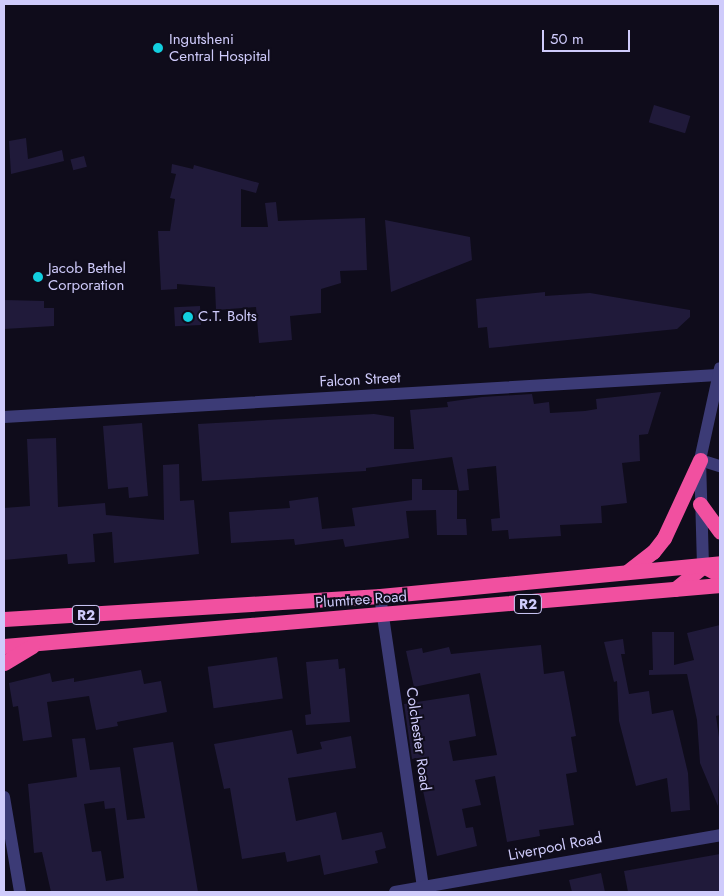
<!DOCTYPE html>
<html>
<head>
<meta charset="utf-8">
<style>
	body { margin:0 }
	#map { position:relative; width:724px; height:896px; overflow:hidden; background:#0f0c1b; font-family:Jost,sans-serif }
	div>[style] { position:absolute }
	.building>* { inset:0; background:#201a3a; transform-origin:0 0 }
	.minor>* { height:12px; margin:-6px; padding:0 6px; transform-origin:6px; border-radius:6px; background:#3c3b76 }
	.highway>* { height:15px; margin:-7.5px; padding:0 7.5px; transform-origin:7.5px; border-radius:7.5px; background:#f150a0 }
	.dots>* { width:14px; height:14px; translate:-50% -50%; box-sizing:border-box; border:2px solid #0f0c1b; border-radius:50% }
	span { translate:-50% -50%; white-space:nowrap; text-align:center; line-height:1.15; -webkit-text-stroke:4px #0f0c1b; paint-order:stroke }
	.shield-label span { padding:1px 4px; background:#0f0c1b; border:1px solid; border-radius:4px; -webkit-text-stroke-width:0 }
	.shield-label { font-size:14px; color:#cfcbfb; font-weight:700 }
	.poi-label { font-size:15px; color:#cfcbfb }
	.left { translate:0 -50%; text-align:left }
	.street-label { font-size:15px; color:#cfcbfb }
	.frame { position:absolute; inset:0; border:5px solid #cfcbfb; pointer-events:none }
	.scale { position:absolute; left:542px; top:30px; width:88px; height:22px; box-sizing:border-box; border:2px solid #cfcbfb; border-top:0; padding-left:6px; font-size:15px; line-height:18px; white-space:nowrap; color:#cfcbfb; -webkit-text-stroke:4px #0f0c1b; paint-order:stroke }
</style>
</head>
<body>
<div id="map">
	<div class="building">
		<div style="left:654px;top:105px;width:38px;height:18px;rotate:17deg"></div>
		<div style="clip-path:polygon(26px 138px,28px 159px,62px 150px,64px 161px,11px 174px,9px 141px)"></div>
		<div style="left:84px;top:156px;width:11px;height:14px;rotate:75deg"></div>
		<div style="clip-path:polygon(172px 164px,193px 169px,194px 165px,259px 183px,256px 193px,241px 189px,241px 227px,268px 227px,265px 203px,276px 202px,278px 221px,365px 218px,367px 270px,340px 271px,341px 283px,321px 289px,321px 313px,290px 316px,292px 340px,259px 343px,256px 307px,216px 310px,215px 287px,177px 284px,177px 289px,161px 290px,158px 231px,170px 231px,175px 199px,170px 198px,176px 174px,171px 173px)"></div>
		<div style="clip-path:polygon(385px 220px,470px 237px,472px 260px,391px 292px)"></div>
		<div style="clip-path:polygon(545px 292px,545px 296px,590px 293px,690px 310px,690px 317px,677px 329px,489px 348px,487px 327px,478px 328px,476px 299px)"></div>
		<div style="clip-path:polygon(4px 300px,44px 301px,44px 308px,54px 308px,54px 326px,4px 329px)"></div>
		<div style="left:200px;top:306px;width:19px;height:26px;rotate:87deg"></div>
		<div style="clip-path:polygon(661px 392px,648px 434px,639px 435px,640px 461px,622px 463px,627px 503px,601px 506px,602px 523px,560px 525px,561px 536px,509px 539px,508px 530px,492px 531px,491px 519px,500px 518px,496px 466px,467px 469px,469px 490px,459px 491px,452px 457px,366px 468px,366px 471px,202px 481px,198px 424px,374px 414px,394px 417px,394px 449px,414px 449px,410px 410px,448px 407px,447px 402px,482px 397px,532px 394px,534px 404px,549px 402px,550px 413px,585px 411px,597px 409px,596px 399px)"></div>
		<div style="clip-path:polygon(142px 423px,148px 496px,129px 498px,128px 487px,108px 489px,103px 426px)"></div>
		<div style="clip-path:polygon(56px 438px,58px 507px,105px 503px,106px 515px,164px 520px,163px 465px,179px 464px,180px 501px,194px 500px,199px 554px,114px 563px,112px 532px,93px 534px,95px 562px,68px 564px,67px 554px,4px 560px,4px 508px,30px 506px,27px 439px)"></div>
		<div style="clip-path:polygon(412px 479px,422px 479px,422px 490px,457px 490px,457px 519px,466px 519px,467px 535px,437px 535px,436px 510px,406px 511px,409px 538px,345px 547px,343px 539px,295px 545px,294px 539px,231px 543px,229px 512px,290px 508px,289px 501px,318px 497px,322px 529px,355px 526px,352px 508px,412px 500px)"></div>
		<div style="clip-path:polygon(720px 625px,720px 715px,716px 716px,720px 744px,718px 806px,700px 763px,697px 720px,687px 674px,649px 675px,649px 670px,653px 670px,652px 632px,674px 632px,674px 665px,694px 660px,687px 633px)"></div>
		<div style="clip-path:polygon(623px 639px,625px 654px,621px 654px,629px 694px,649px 691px,652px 714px,673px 710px,688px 773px,690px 810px,671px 812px,667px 778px,636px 786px,619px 721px,617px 681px,614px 682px,604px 642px)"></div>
		<div style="clip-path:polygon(541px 645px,544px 674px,564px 671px,576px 736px,571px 737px,577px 772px,566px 774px,574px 825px,539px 830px,540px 836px,507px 842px,495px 776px,475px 780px,481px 805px,462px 809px,466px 828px,473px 827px,477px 846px,437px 856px,416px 758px,412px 759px,404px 704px,469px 694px,476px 736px,449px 741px,453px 761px,497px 755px,480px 673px,414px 687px,406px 651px,422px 648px,423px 653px,449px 647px,451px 654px)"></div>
		<div style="left:277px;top:657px;width:42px;height:70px;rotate:82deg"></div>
		<div style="clip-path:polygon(338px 659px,339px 669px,345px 668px,350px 722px,306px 725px,305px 715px,311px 714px,306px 662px)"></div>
		<div style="clip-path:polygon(141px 670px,144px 684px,161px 681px,167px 712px,117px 722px,118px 726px,96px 730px,89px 696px,47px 702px,52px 737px,23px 741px,18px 706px,13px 707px,9px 683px,50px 673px,52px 682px,74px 678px,74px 682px)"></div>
		<div style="clip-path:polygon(292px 730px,297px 754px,322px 749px,320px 742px,351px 736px,356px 768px,288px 778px,296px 821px,336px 812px,342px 840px,382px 832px,386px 848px,375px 851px,378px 863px,324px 875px,320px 855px,287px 862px,285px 852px,242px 859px,230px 788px,224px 789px,214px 744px)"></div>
		<div style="clip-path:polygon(evenodd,85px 738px,90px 770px,120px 767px,127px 820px,145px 818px,133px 748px,173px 742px,198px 892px,51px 892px,42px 852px,34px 853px,28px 784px,77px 777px,72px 739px,85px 738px,104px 801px,105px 809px,115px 808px,124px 878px,106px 881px,101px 851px,92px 852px,84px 804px,104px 801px)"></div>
		<div style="clip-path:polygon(720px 854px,720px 892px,628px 892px,624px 871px)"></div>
		<div style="clip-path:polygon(601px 873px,605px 892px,572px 892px,569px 880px)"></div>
	</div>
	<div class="minor">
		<div style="left:4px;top:417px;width:715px;rotate:-3.37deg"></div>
		<div style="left:700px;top:460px;width:21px;rotate:17deg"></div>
		<div style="left:703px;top:566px;width:106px;rotate:-91.6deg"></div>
		<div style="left:700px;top:460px;width:94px;rotate:-77.7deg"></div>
		<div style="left:380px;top:596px;width:294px;rotate:81.6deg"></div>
		<div style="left:4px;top:797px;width:96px;rotate:80.4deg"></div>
		<div style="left:395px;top:892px;width:330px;rotate:-9.9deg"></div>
	</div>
	<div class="highway">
		<div style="left:700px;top:504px;width:34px;rotate:54deg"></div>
		<div style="left:627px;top:572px;width:33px;rotate:-38deg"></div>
		<div style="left:653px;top:552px;width:18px;rotate:-52deg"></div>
		<div style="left:664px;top:538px;width:86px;rotate:-65.2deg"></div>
		<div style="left:675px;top:589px;width:36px;rotate:-39deg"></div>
		<div style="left:703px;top:566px;width:19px;rotate:28deg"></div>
		<div style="left:4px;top:619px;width:377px;rotate:-3.5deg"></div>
		<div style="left:380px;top:596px;width:342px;rotate:-5.5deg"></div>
		<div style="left:4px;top:646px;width:719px;rotate:-4.87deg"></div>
		<div style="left:4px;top:663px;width:33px;rotate:-31deg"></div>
	</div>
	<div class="dots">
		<div style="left:158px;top:48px;background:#12cfdf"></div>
		<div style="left:38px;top:277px;background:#12cfdf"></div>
		<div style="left:188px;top:317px;background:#12cfdf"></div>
	</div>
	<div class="shield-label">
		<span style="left:528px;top:604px">R2</span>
		<span style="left:86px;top:615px">R2</span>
	</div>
	<div class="poi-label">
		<span class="left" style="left:169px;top:48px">Ingutsheni<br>Central Hospital</span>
		<span class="left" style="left:48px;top:277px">Jacob Bethel<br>Corporation</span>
		<span class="left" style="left:198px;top:317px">C.T. Bolts</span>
	</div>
	<div class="street-label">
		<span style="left:360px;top:380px;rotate:-3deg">Falcon Street</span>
		<span style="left:361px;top:600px;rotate:-4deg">Plumtree Road</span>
		<span style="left:418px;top:739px;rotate:82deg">Colchester Road</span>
		<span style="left:555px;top:847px;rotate:-11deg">Liverpool Road</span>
	</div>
	<div class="frame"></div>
	<div class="scale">50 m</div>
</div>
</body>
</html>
